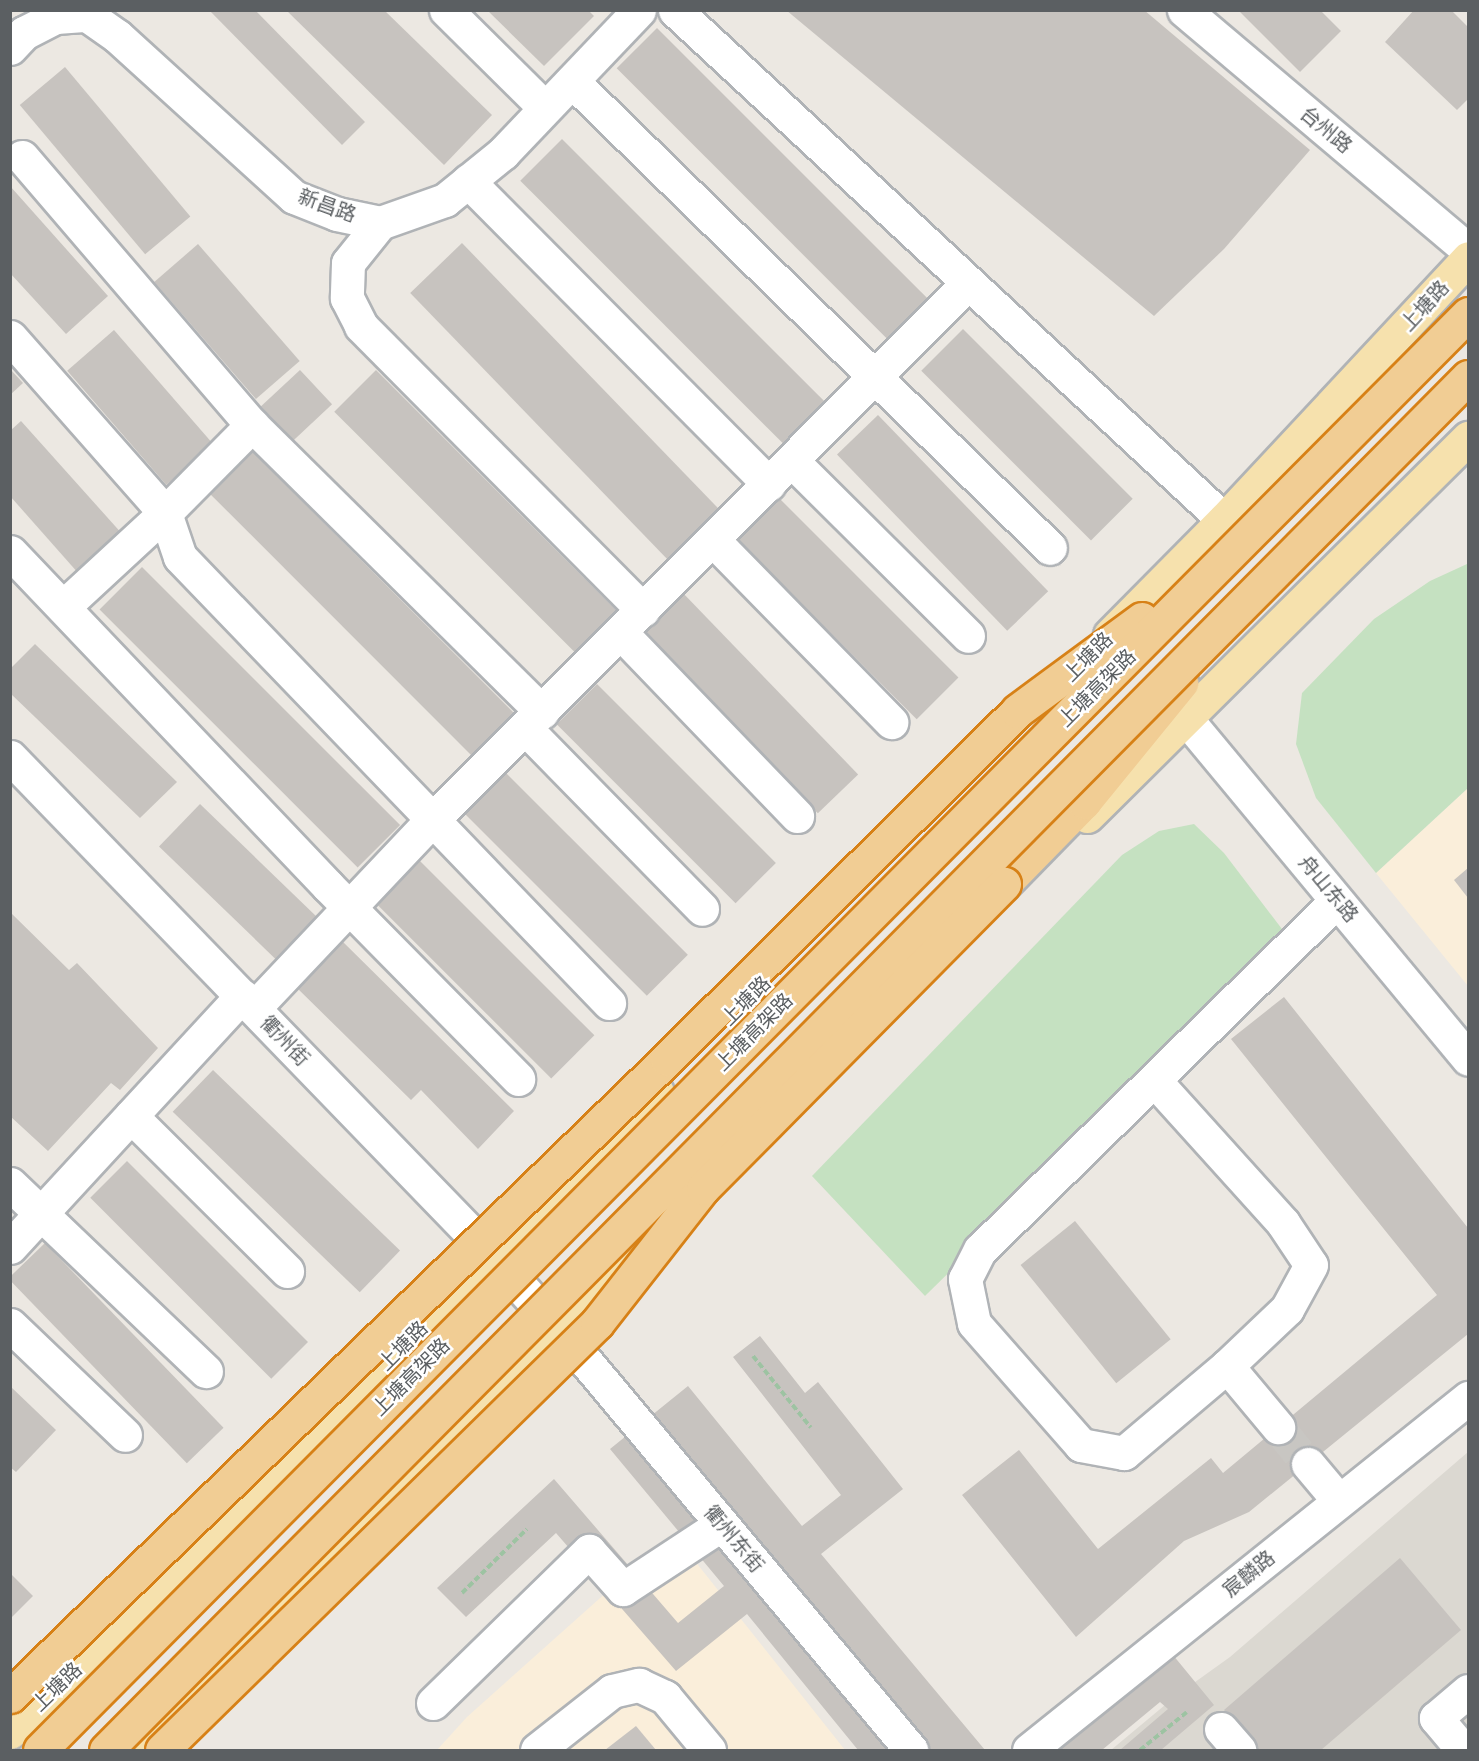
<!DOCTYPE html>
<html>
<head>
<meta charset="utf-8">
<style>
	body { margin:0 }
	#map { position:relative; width:1479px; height:1761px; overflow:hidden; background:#ece8e2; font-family:"PT Sans","Noto Sans SC",sans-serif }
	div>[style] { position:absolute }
	.commercial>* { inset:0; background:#faeeda }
	.education>* { inset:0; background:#dbd8d1 }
	.green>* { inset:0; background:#c5e1c1 }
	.building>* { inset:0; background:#c7c3bf; transform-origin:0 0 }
	.minor-tunnel>* { height:33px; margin-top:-16.5px; transform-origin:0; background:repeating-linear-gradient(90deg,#c8c6c2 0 33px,transparent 0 49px) }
	.path>* { height:4px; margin-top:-2px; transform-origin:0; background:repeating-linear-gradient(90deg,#9dc3a2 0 6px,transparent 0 9px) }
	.roads { filter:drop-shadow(2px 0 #b0b3b6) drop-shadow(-2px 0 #b0b3b6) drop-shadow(0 2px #b0b3b6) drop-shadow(0 -2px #b0b3b6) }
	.minor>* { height:33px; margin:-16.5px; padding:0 16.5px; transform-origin:16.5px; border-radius:16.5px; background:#fff }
	.major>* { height:33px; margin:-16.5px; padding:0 16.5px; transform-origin:16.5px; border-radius:16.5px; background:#f6e1ad }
	.highway>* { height:33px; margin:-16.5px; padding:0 16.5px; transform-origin:16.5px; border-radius:16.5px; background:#f1cd94 }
	.bridges { filter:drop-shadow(2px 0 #d78117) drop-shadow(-2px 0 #d78117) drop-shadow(0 2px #d78117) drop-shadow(0 -2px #d78117) }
	.highway-bridge>* { height:33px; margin:-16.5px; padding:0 16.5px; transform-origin:16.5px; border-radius:16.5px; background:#f1cd94 }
	span { translate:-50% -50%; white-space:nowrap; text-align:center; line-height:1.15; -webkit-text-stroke:5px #fff; paint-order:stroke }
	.street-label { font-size:20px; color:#5b5f62 }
	.frame { position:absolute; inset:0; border:12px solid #5b5f62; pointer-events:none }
</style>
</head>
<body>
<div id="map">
	<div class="commercial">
		<div style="clip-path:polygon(1468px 788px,1468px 986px,1376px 873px)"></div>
		<div style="clip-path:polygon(675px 1536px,845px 1750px,437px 1750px,467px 1717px,627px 1574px)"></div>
	</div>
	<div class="education">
		<div style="clip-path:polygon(1468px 1452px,1468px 1750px,1111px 1750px,1177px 1695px,1230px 1657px)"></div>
	</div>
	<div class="green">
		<div style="clip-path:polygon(1467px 564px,1468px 788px,1376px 873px,1316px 798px,1296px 744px,1302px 693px,1374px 619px,1430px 581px)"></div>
		<div style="clip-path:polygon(1194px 824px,1224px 853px,1285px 933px,1270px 957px,925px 1296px,812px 1176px,1122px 855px,1159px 831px)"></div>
	</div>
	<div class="building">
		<div style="clip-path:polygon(209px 10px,255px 10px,365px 122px,342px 145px)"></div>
		<div style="clip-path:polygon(286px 10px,384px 10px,492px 115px,444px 165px)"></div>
		<div style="clip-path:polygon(487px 10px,588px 10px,594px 16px,544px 66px)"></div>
		<div style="clip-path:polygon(786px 10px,1144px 10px,1310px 150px,1224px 249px,1154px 316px)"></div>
		<div style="clip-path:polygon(1238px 10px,1320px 10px,1341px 31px,1300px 72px)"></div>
		<div style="clip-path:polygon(1414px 10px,1451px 10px,1468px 27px,1468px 99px,1457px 110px,1385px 42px)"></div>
		<div style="left:657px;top:28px;width:382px;height:57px;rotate:45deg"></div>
		<div style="left:65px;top:67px;width:195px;height:59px;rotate:50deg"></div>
		<div style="left:562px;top:139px;width:376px;height:59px;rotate:45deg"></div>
		<div style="clip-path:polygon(10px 186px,108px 296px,66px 334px,10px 273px)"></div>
		<div style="left:462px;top:243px;width:374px;height:72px;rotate:46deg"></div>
		<div style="left:198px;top:244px;width:155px;height:58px;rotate:49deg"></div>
		<div style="left:963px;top:329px;width:240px;height:59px;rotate:45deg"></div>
		<div style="left:114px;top:330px;width:151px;height:62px;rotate:49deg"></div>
		<div style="clip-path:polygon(10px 369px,23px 383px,10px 395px)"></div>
		<div style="left:300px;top:370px;width:47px;height:54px;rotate:47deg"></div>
		<div style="left:376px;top:370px;width:343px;height:59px;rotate:45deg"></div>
		<div style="left:878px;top:415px;width:245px;height:57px;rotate:46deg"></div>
		<div style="clip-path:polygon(21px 421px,124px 536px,79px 574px,10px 496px,10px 431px)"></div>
		<div style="left:248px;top:447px;width:380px;height:60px;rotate:45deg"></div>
		<div style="left:776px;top:495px;width:258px;height:59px;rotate:45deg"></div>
		<div style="left:142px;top:567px;width:365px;height:60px;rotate:45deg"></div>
		<div style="left:681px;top:591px;width:255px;height:56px;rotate:46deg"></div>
		<div style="clip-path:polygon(35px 644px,177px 782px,140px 818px,10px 693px,10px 669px)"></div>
		<div style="left:597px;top:684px;width:253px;height:57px;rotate:45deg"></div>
		<div style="left:504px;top:771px;width:260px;height:58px;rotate:45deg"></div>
		<div style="left:200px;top:804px;width:168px;height:59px;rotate:44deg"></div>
		<div style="left:419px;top:860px;width:248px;height:61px;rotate:45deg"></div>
		<div style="clip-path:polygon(1468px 868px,1468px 898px,1454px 880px)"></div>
		<div style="clip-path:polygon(10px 912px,69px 970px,77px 963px,158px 1048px,120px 1090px,111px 1083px,48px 1151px,10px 1116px)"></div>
		<div style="clip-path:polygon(339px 938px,514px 1111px,478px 1149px,421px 1090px,411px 1100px,295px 986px)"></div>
		<div style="clip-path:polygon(1284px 997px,1468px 1228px,1468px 1334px,1249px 1512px,1184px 1541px,1076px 1637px,962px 1495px,1019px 1450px,1098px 1549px,1211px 1458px,1223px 1473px,1437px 1295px,1231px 1039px)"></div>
		<div style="left:213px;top:1070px;width:260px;height:58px;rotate:44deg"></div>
		<div style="left:127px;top:1161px;width:256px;height:52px;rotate:45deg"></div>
		<div style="left:1075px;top:1221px;width:152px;height:70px;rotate:51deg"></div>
		<div style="left:45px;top:1243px;width:257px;height:51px;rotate:46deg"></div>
		<div style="clip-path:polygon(760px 1336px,805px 1393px,818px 1382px,903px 1489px,821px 1554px,985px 1750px,858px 1750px,747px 1614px,676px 1671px,556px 1533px,466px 1617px,437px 1588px,554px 1479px,678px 1623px,724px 1586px,610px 1449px,688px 1386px,802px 1526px,841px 1495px,733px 1357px)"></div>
		<div style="clip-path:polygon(10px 1386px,56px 1430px,16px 1472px,10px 1467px)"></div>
		<div style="clip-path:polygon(1400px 1558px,1461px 1630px,1321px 1750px,1258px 1750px,1224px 1710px)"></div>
		<div style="clip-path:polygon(10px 1573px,33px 1596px,10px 1619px)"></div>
		<div style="clip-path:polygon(1173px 1655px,1214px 1705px,1161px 1750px,1120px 1750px,1168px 1709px,1160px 1702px,1102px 1750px,1059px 1750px)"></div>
		<div style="clip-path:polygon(636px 1726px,656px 1750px,605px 1750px)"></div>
	</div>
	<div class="minor-tunnel">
		<div style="left:1278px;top:1427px;width:48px;rotate:51deg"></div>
	</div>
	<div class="path">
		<div style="left:753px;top:1356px;width:92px;rotate:51.1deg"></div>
		<div style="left:462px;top:1593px;width:91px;rotate:-44.6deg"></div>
		<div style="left:1140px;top:1750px;width:60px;rotate:-39deg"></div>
	</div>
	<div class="roads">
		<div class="minor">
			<div style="left:446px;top:10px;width:139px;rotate:44.7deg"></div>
			<div style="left:675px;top:10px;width:749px;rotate:42.89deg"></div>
			<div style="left:1184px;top:10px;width:372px;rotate:40.2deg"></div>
			<div style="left:10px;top:48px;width:21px;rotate:-47deg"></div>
			<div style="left:24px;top:33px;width:36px;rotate:-27deg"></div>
			<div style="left:56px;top:17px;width:31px;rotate:-4deg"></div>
			<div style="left:87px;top:15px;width:37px;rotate:35deg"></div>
			<div style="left:117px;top:36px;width:239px;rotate:42.3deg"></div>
			<div style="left:294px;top:197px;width:46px;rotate:21.6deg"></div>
			<div style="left:337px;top:214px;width:44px;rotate:11.8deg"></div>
			<div style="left:380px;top:223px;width:69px;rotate:-19.5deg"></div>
			<div style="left:445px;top:200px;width:75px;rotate:-39deg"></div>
			<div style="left:503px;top:153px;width:197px;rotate:-46.4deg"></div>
			<div style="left:572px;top:81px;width:668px;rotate:44.33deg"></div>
			<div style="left:22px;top:157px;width:353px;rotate:49.4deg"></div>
			<div style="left:252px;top:425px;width:408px;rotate:44.7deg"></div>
			<div style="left:468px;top:181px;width:427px;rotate:45.2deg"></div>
			<div style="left:380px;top:223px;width:51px;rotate:128.7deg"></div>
			<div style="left:348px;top:263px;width:35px;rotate:92deg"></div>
			<div style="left:347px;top:298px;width:31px;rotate:63deg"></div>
			<div style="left:361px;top:326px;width:400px;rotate:45.2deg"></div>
			<div style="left:10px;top:337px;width:235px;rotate:48.6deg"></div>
			<div style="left:165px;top:513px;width:46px;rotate:71.2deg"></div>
			<div style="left:180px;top:557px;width:619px;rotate:46.11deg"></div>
			<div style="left:792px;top:461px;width:248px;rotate:44.8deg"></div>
			<div style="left:713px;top:540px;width:255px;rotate:45.6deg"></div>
			<div style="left:10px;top:552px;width:461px;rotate:46.4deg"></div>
			<div style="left:328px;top:886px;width:271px;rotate:45.4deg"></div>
			<div style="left:63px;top:607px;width:139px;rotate:-42.7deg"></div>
			<div style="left:165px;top:513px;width:124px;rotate:-45.3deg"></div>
			<div style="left:621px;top:633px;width:254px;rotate:46.1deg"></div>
			<div style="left:1187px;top:720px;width:440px;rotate:50.3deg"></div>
			<div style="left:525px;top:728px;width:253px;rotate:45.6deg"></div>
			<div style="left:10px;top:757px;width:694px;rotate:45.93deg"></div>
			<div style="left:493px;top:1256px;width:96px;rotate:48deg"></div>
			<div style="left:557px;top:1327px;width:552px;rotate:50.07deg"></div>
			<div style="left:254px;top:1008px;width:260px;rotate:-46.6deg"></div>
			<div style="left:433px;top:819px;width:757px;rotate:-45.05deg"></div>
			<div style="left:1154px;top:1080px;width:193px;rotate:47.9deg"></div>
			<div style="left:1283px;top:1223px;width:50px;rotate:56.3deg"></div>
			<div style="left:1311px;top:1265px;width:50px;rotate:118.6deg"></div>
			<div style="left:1287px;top:1309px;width:83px;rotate:136.5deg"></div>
			<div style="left:1227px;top:1366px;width:135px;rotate:139.8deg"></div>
			<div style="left:1124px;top:1453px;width:44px;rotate:-169.5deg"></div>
			<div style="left:1081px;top:1445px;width:162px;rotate:-131.3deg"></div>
			<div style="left:974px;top:1323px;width:45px;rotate:-101.6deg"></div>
			<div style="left:965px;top:1279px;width:33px;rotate:-63deg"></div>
			<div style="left:980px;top:1250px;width:499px;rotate:-44.4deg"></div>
			<div style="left:131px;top:1116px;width:220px;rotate:44.8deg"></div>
			<div style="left:10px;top:1184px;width:271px;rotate:43.7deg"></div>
			<div style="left:10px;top:1247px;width:342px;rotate:-47.3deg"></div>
			<div style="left:10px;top:1325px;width:159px;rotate:43.7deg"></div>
			<div style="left:1227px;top:1366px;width:80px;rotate:50.1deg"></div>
			<div style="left:1308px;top:1464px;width:48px;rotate:50deg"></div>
			<div style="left:433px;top:1703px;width:218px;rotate:-44.3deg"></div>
			<div style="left:589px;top:1551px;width:51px;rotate:48.2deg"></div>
			<div style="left:623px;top:1589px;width:118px;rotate:-33.3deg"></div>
			<div style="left:1221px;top:1729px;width:28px;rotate:49deg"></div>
			<div style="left:537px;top:1750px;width:95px;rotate:-38.2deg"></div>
			<div style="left:612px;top:1691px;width:28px;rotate:-13deg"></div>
			<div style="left:639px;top:1685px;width:29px;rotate:25deg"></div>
			<div style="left:665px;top:1697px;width:69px;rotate:50.3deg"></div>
			<div style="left:1029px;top:1750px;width:563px;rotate:-38.72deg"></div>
			<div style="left:1463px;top:1750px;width:42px;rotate:-130.2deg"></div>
			<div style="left:1436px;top:1718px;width:42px;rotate:-40.2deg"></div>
		</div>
		<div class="major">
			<div style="left:1110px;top:635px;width:162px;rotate:-45.3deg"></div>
			<div style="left:1224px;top:520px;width:358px;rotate:-47deg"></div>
			<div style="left:1087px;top:816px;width:537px;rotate:-44.77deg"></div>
			<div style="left:10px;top:1732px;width:298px;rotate:-43.9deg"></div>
			<div style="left:225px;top:1525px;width:612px;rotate:-45.13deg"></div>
			<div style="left:130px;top:1750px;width:736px;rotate:-44.61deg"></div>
		</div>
		<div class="highway">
			<div style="left:1004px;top:884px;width:115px;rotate:-45.7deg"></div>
			<div style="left:1084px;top:802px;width:154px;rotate:-50.8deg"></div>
		</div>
	</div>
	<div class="bridges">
		<div class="highway-bridge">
			<div style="left:10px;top:1696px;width:915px;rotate:-44.11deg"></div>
			<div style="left:667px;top:1059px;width:494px;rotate:-44.8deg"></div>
			<div style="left:1017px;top:711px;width:155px;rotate:-36.4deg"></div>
			<div style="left:40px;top:1750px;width:2025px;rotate:-45.16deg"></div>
			<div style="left:106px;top:1750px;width:1934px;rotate:-45.23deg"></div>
			<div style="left:162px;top:1750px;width:610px;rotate:-44.47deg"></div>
			<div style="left:597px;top:1323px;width:172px;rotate:-51.9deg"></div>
			<div style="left:703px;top:1188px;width:428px;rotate:-45.3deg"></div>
		</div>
	</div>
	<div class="street-label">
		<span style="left:1326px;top:130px;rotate:40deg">台州路</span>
		<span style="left:327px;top:206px;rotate:20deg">新昌路</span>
		<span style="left:1425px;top:306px;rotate:-47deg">上塘路</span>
		<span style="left:1088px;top:657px;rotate:-45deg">上塘路</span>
		<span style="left:1097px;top:688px;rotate:-45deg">上塘高架路</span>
		<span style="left:1328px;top:889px;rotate:50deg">舟山东路</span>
		<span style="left:746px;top:1001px;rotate:-45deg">上塘路</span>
		<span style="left:754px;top:1032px;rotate:-45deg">上塘高架路</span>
		<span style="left:285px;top:1041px;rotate:46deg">衢州街</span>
		<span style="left:403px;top:1346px;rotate:-45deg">上塘路</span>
		<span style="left:411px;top:1377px;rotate:-45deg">上塘高架路</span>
		<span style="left:734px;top:1539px;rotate:50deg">衢州东街</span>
		<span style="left:1249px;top:1574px;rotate:-39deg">宸麟路</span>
		<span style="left:57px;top:1687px;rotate:-44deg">上塘路</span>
	</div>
	<div class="frame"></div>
</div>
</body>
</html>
